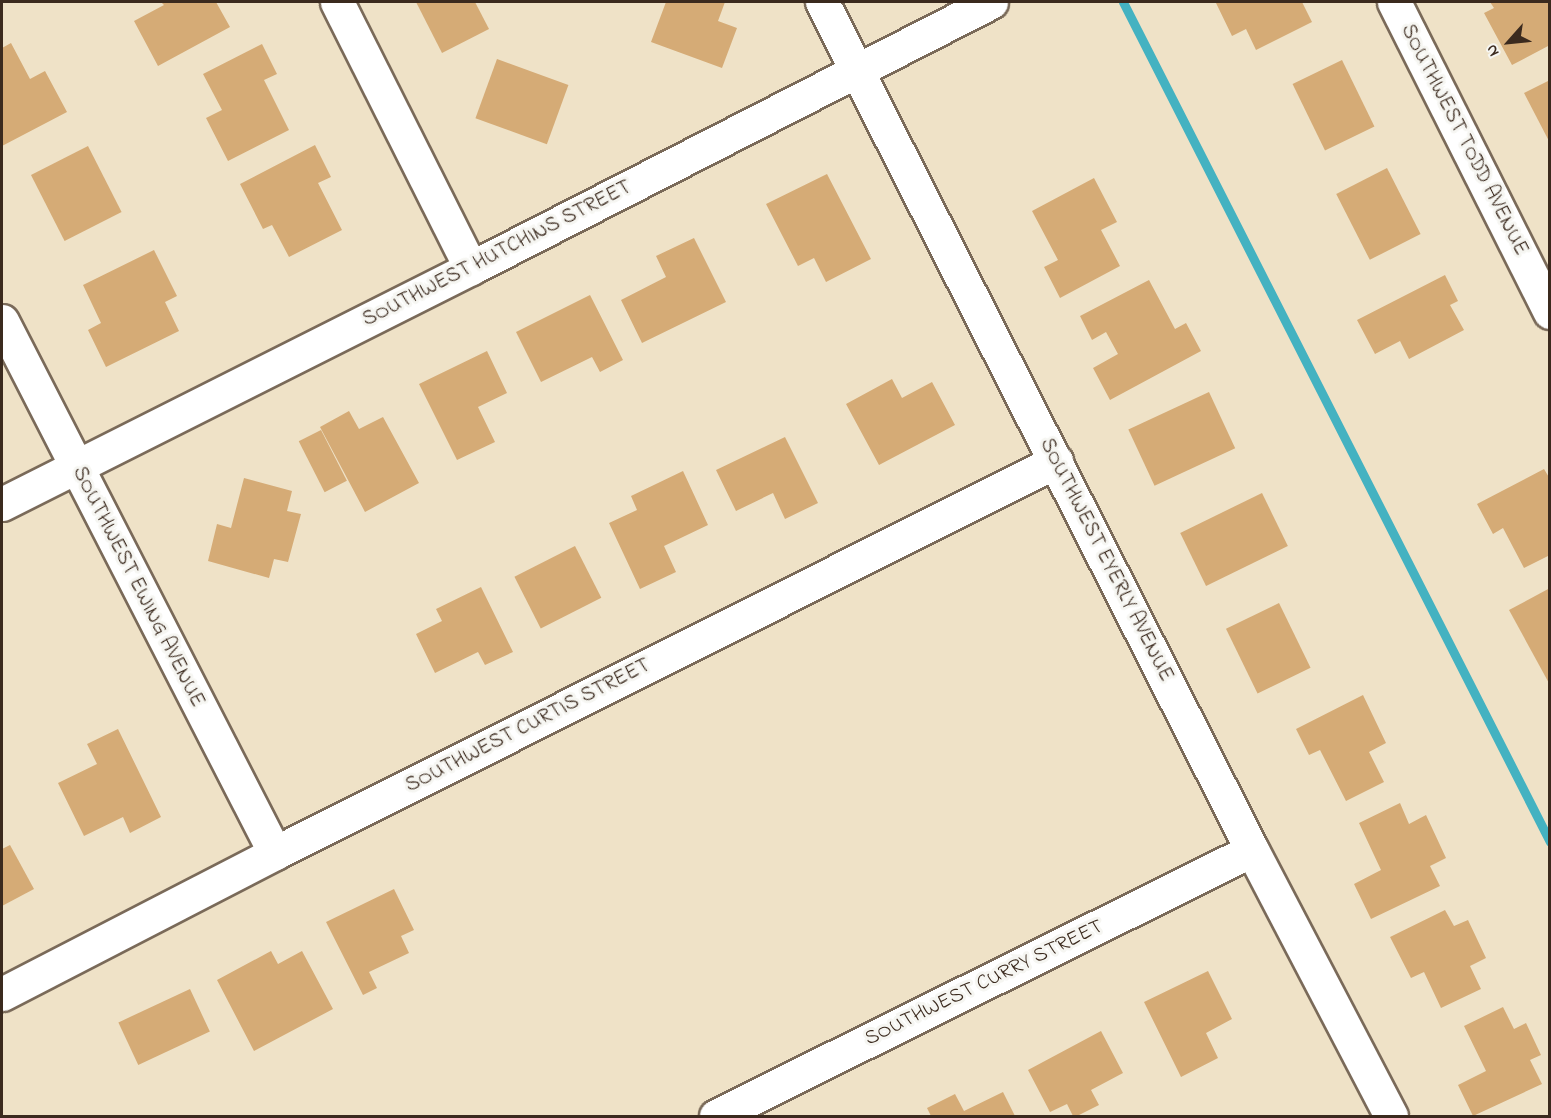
<!DOCTYPE html>
<html>
<head>
<meta charset="utf-8">
<style>
	body { margin:0 }
	#map { position:relative; width:1551px; height:1118px; overflow:hidden; background:#efe2c7; font-family:"Indie Flower",sans-serif }
	div>[style] { position:absolute }
	.stream>* { height:9px; margin:-4.5px; padding:0 4.5px; transform-origin:4.5px; border-radius:4.5px; background:#44b2c1 }
	.building>* { inset:0; background:#d5ab76; transform-origin:0 0 }
	.roads { filter:drop-shadow(2px 0 #7a6a59) drop-shadow(-2px 0 #7a6a59) drop-shadow(0 2px #7a6a59) drop-shadow(0 -2px #7a6a59) }
	.street>* { height:33px; margin:-16.5px; padding:0 16.5px; transform-origin:16.5px; border-radius:16.5px; background:#fff }
	span { translate:-50% -50%; white-space:nowrap; text-align:center; line-height:1.15; -webkit-text-stroke:6px #f6f6f2; paint-order:stroke }
	.street-label { font-size:21px; color:#3b2a1e }
	.frame { position:absolute; inset:0; border:3px solid #3b2a1e; pointer-events:none }
	.north { position:absolute; left:1479px; top:12px; width:60px; height:60px; -webkit-text-stroke:4px #f6f6f2; paint-order:stroke; rotate:243deg; font-size:16px; font-weight:700; line-height:24px; text-align:center; color:#3b2a1e }
	.north::after { content:''; display:block; margin:auto; width:21px; height:27px; background:#3b2a1e; clip-path:polygon(50% 0,100% 100%,50% 72%,0 100%) }
</style>
</head>
<body>
<div id="map">
	<div class="stream">
		<div style="left:1123px;top:2px;width:942px;rotate:63.05deg"></div>
	</div>
	<div class="building">
		<div style="clip-path:polygon(161px 2px,216px 2px,230px 27px,158px 66px,134px 21px,164px 5px)"></div>
		<div style="clip-path:polygon(416px 2px,475px 2px,489px 29px,442px 53px)"></div>
		<div style="clip-path:polygon(666px 2px,725px 2px,718px 21px,737px 28px,722px 68px,651px 42px)"></div>
		<div style="clip-path:polygon(1219px 2px,1302px 2px,1312px 22px,1256px 50px,1246px 29px,1232px 36px,1216px 3px)"></div>
		<div style="clip-path:polygon(1490px 2px,1550px 2px,1550px 45px,1512px 65px,1484px 13px,1494px 8px)"></div>
		<div style="clip-path:polygon(11px 43px,30px 79px,45px 71px,67px 112px,2px 146px,2px 48px)"></div>
		<div style="clip-path:polygon(262px 44px,277px 74px,264px 80px,289px 130px,228px 161px,206px 118px,222px 110px,203px 74px)"></div>
		<div style="left:497px;top:59px;width:76px;height:63px;rotate:20deg"></div>
		<div style="left:1342px;top:60px;width:74px;height:55px;rotate:64deg"></div>
		<div style="clip-path:polygon(1550px 80px,1550px 143px,1524px 93px)"></div>
		<div style="clip-path:polygon(315px 145px,331px 177px,318px 183px,342px 230px,289px 257px,272px 225px,263px 229px,240px 184px)"></div>
		<div style="left:88px;top:146px;width:74px;height:64px;rotate:63deg"></div>
		<div style="left:1387px;top:168px;width:74px;height:57px;rotate:63deg"></div>
		<div style="clip-path:polygon(827px 174px,871px 259px,826px 282px,814px 258px,798px 266px,766px 204px)"></div>
		<div style="clip-path:polygon(1094px 178px,1117px 222px,1101px 230px,1120px 266px,1060px 298px,1044px 267px,1058px 260px,1032px 211px)"></div>
		<div style="clip-path:polygon(694px 238px,726px 302px,642px 343px,621px 300px,666px 277px,656px 256px)"></div>
		<div style="clip-path:polygon(154px 250px,177px 296px,165px 302px,179px 331px,106px 367px,88px 330px,101px 323px,83px 285px)"></div>
		<div style="clip-path:polygon(1445px 275px,1458px 301px,1450px 305px,1464px 330px,1409px 359px,1400px 341px,1375px 354px,1357px 320px)"></div>
		<div style="clip-path:polygon(1149px 280px,1175px 329px,1186px 323px,1201px 351px,1110px 400px,1093px 368px,1118px 354px,1106px 332px,1092px 340px,1080px 316px)"></div>
		<div style="clip-path:polygon(590px 295px,623px 360px,600px 372px,592px 357px,541px 382px,516px 332px)"></div>
		<div style="clip-path:polygon(487px 351px,507px 393px,478px 407px,495px 442px,457px 460px,419px 384px)"></div>
		<div style="clip-path:polygon(892px 379px,902px 398px,932px 382px,955px 425px,879px 465px,846px 404px)"></div>
		<div style="left:1209px;top:392px;width:62px;height:89px;rotate:65deg"></div>
		<div style="clip-path:polygon(349px 411px,359px 429px,383px 417px,419px 483px,365px 512px,320px 427px)"></div>
		<div style="left:321px;top:430px;width:57px;height:25px;rotate:63deg"></div>
		<div style="clip-path:polygon(785px 437px,818px 503px,785px 519px,773px 493px,736px 511px,716px 470px)"></div>
		<div style="clip-path:polygon(1544px 469px,1550px 479px,1550px 555px,1524px 568px,1503px 528px,1493px 534px,1477px 504px)"></div>
		<div style="clip-path:polygon(683px 471px,708px 525px,664px 546px,676px 572px,640px 589px,609px 523px,637px 510px,631px 496px)"></div>
		<div style="clip-path:polygon(244px 478px,292px 491px,287px 511px,301px 514px,288px 562px,274px 559px,269px 578px,208px 561px,217px 524px,231px 528px)"></div>
		<div style="left:1262px;top:493px;width:59px;height:91px;rotate:64deg"></div>
		<div style="left:575px;top:546px;width:58px;height:68px;rotate:63deg"></div>
		<div style="clip-path:polygon(481px 587px,513px 652px,485px 665px,478px 652px,435px 673px,416px 634px,442px 621px,436px 609px)"></div>
		<div style="clip-path:polygon(1550px 588px,1550px 685px,1509px 610px)"></div>
		<div style="left:1279px;top:603px;width:72px;height:59px;rotate:64deg"></div>
		<div style="clip-path:polygon(1363px 695px,1386px 743px,1369px 752px,1384px 782px,1346px 801px,1320px 750px,1309px 755px,1296px 729px)"></div>
		<div style="clip-path:polygon(118px 729px,161px 817px,130px 833px,123px 817px,84px 836px,58px 783px,97px 764px,87px 744px)"></div>
		<div style="clip-path:polygon(1400px 803px,1409px 824px,1426px 815px,1446px 858px,1430px 866px,1440px 886px,1371px 919px,1354px 884px,1381px 870px,1359px 823px)"></div>
		<div style="clip-path:polygon(10px 845px,34px 889px,2px 906px,2px 849px)"></div>
		<div style="clip-path:polygon(394px 889px,414px 930px,401px 936px,409px 953px,369px 972px,377px 988px,363px 995px,326px 922px)"></div>
		<div style="clip-path:polygon(1445px 910px,1454px 926px,1468px 920px,1486px 958px,1470px 966px,1481px 989px,1441px 1008px,1424px 972px,1411px 978px,1390px 937px)"></div>
		<div style="clip-path:polygon(271px 951px,278px 964px,302px 951px,333px 1009px,254px 1051px,217px 980px)"></div>
		<div style="clip-path:polygon(1208px 971px,1232px 1019px,1206px 1033px,1218px 1058px,1181px 1077px,1144px 1002px)"></div>
		<div style="left:190px;top:989px;width:47px;height:79px;rotate:65deg"></div>
		<div style="clip-path:polygon(1503px 1007px,1514px 1029px,1526px 1023px,1541px 1055px,1530px 1060px,1542px 1084px,1473px 1116px,1458px 1085px,1486px 1071px,1464px 1026px)"></div>
		<div style="clip-path:polygon(1101px 1031px,1123px 1073px,1091px 1090px,1099px 1105px,1077px 1116px,1073px 1116px,1067px 1104px,1050px 1112px,1028px 1070px)"></div>
		<div style="clip-path:polygon(1003px 1092px,1015px 1116px,931px 1116px,927px 1108px,955px 1094px,964px 1111px)"></div>
	</div>
	<div class="roads">
		<div class="street">
			<div style="left:337px;top:2px;width:298px;rotate:63.3deg"></div>
			<div style="left:822px;top:2px;width:951px;rotate:63.11deg"></div>
			<div style="left:1252px;top:850px;width:300px;rotate:62.4deg"></div>
			<div style="left:1394px;top:2px;width:347px;rotate:63.3deg"></div>
			<div style="left:2px;top:321px;width:598px;rotate:62.84deg"></div>
			<div style="left:2px;top:504px;width:525px;rotate:-26.71deg"></div>
			<div style="left:471px;top:268px;width:584px;rotate:-27.09deg"></div>
			<div style="left:2px;top:994px;width:307px;rotate:-27.3deg"></div>
			<div style="left:275px;top:853px;width:874px;rotate:-26.65deg"></div>
			<div style="left:716px;top:1116px;width:598px;rotate:-26.39deg"></div>
		</div>
	</div>
	<div class="street-label">
		<span style="left:1464px;top:140px;rotate:63deg">SOUTHWEST TODD AVENUE</span>
		<span style="left:497px;top:254px;rotate:-27deg">SOUTHWEST HUTCHINS STREET</span>
		<span style="left:1106px;top:560px;rotate:63deg">SOUTHWEST EYERLY AVENUE</span>
		<span style="left:138px;top:587px;rotate:63deg">SOUTHWEST EWING AVENUE</span>
		<span style="left:528px;top:726px;rotate:-27deg">SOUTHWEST CURTIS STREET</span>
		<span style="left:984px;top:983px;rotate:-26deg">SOUTHWEST CURRY STREET</span>
	</div>
	<div class="frame"></div>
	<div class="north">N</div>
</div>
</body>
</html>
